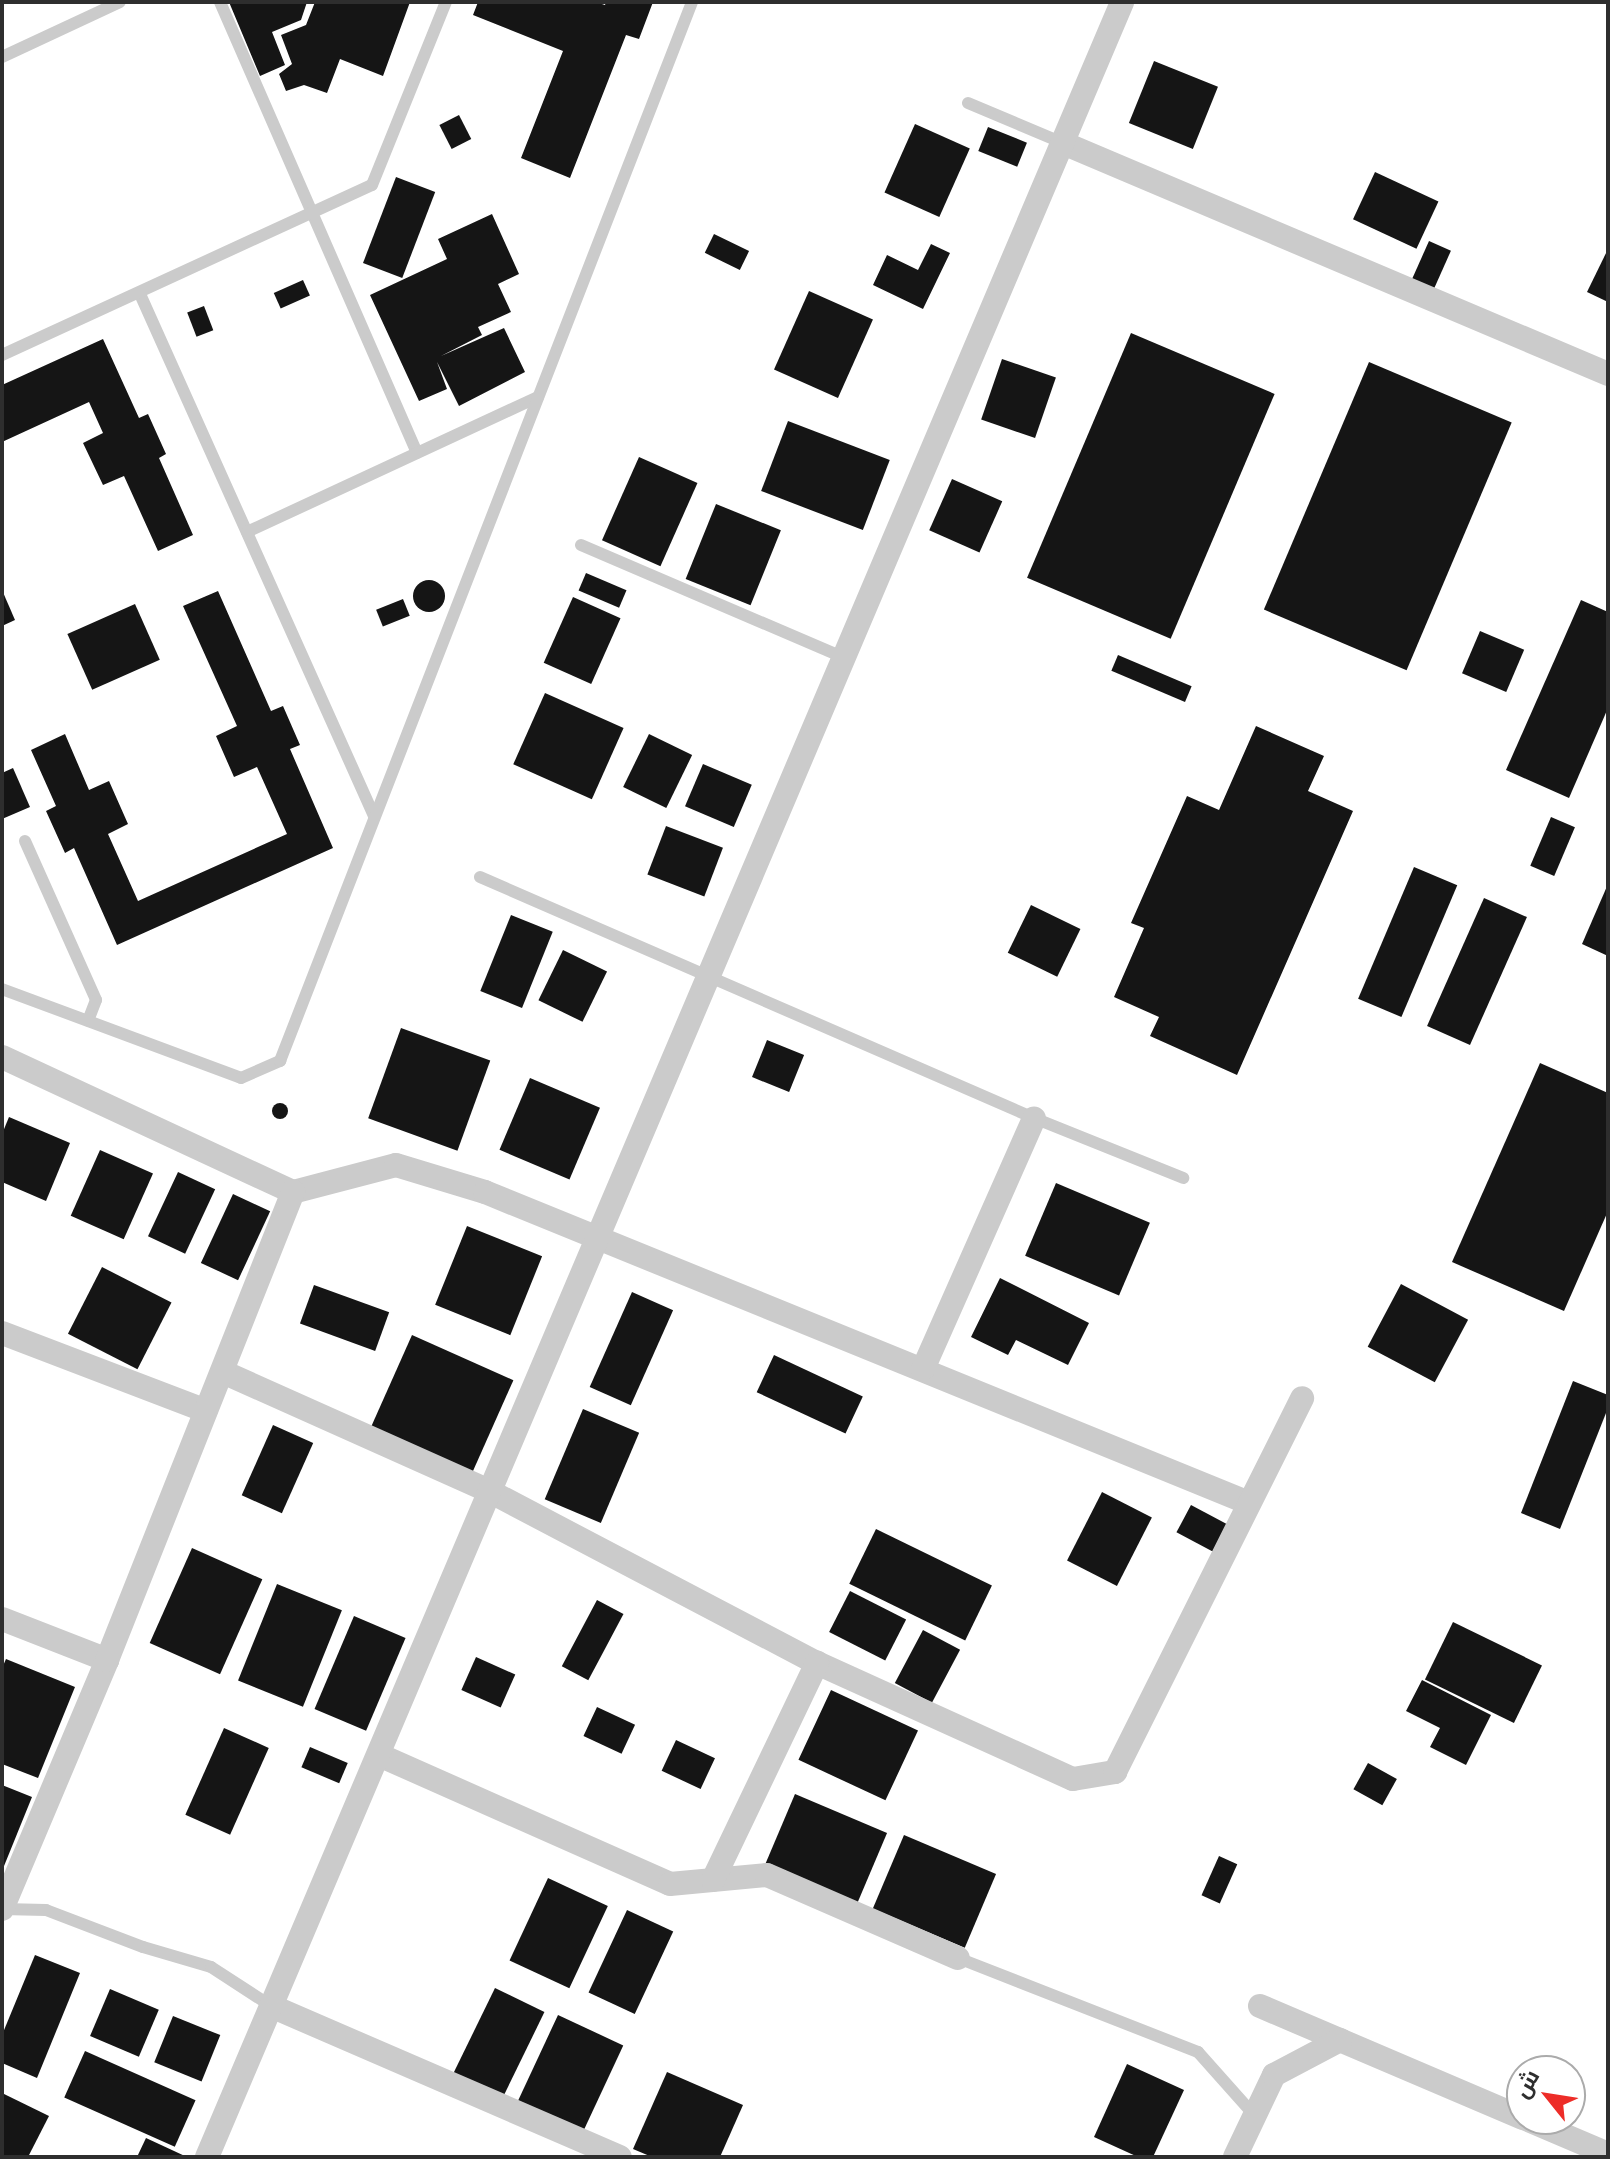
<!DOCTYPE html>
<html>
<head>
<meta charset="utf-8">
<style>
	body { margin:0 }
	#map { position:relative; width:1610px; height:2159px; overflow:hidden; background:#fff; font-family:Poppins,Cairo,sans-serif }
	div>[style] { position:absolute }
	.building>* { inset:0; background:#151515; transform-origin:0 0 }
	.round { border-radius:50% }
	.lane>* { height:12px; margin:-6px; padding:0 6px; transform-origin:6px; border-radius:6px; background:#cbcbcb }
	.street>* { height:24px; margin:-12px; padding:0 12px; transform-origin:12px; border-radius:12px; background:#cbcbcb }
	span { translate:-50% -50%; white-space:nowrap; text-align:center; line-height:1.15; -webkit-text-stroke:8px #fff; paint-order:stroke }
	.frame { position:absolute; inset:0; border:4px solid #2e2e2e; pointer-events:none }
	.north { position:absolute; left:1506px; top:2055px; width:80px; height:80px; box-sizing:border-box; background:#fff; border:2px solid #ababab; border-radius:50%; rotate:300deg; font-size:22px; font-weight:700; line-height:32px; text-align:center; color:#2e2e2e }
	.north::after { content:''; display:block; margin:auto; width:28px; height:36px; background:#ed2d28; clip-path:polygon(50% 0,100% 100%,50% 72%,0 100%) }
</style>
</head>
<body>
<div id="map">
	<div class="building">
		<div style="clip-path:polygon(229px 2px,307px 2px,301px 20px,272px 32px,285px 65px,260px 76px)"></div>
		<div style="clip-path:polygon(315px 2px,410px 2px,383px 76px,340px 59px,327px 93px,304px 85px,286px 91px,279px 74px,292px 64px,281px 35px,306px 25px)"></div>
		<div style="clip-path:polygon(478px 2px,596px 2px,605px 5px,606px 2px,653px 2px,639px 39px,626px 35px,570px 178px,521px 158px,563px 51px,473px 15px)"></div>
		<div style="left:1154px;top:61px;width:69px;height:67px;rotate:22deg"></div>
		<div style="left:459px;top:115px;width:27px;height:22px;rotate:63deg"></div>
		<div style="left:915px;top:124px;width:60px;height:75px;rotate:24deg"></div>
		<div style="left:988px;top:127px;width:42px;height:26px;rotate:22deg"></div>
		<div style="left:1375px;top:172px;width:70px;height:52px;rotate:25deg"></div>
		<div style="left:396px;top:177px;width:42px;height:92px;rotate:21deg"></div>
		<div style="clip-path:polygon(492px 214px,519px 274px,498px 284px,511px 312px,478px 327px,482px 335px,441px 356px,504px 328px,525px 372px,459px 406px,437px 362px,447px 389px,419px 401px,370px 295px,447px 259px,438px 239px)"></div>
		<div style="left:714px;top:234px;width:39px;height:21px;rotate:26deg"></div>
		<div style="left:1429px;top:241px;width:24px;height:43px;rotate:24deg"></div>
		<div style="clip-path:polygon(931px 244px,950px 253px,923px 309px,873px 285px,887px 255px,918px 270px)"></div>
		<div style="clip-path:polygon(1608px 249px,1608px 302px,1587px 292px)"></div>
		<div style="left:303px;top:280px;width:17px;height:32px;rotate:66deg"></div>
		<div style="left:809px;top:291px;width:70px;height:86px;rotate:24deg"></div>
		<div style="left:204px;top:306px;width:26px;height:18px;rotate:69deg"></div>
		<div style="left:1131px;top:333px;width:156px;height:266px;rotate:23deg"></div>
		<div style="clip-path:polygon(103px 339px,139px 418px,148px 414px,166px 454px,159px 458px,193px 535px,158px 551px,124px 476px,103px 485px,83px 443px,103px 433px,89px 402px,2px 442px,2px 385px)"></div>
		<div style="left:1002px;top:359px;width:57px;height:64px;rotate:19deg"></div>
		<div style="left:1369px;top:362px;width:155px;height:269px;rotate:23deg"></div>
		<div style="left:788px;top:421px;width:109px;height:75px;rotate:21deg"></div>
		<div style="left:639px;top:457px;width:64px;height:91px;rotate:24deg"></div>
		<div style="left:952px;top:479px;width:55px;height:56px;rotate:24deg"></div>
		<div style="left:716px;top:504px;width:70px;height:81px;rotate:22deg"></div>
		<div style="left:586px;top:573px;width:44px;height:19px;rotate:23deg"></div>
		<div class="round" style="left:413px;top:580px;width:32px;height:32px"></div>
		<div style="clip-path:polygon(2px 590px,15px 620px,2px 626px)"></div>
		<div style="clip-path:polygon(218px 591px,271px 711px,283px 706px,300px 745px,290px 749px,333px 848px,117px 945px,74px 848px,65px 853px,46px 811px,56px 806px,31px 750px,65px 734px,89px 790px,109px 781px,128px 824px,108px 834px,138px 901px,287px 834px,257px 767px,234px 777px,216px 736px,237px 726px,183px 606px)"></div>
		<div style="left:573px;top:597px;width:52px;height:72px;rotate:24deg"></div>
		<div style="left:403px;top:599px;width:18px;height:29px;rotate:68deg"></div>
		<div style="clip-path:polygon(1581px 600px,1608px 612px,1608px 708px,1569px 798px,1506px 770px)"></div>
		<div style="left:135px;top:604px;width:61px;height:74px;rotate:66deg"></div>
		<div style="left:1480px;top:631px;width:48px;height:46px;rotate:23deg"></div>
		<div style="left:1118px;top:655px;width:80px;height:17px;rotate:23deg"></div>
		<div style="left:545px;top:693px;width:86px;height:78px;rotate:24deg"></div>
		<div style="clip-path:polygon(1256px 726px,1324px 756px,1308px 791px,1353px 811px,1237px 1075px,1150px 1036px,1159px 1017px,1114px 997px,1144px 928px,1131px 923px,1187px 796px,1219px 810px)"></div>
		<div style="left:649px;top:734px;width:48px;height:59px;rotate:26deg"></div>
		<div style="left:703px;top:764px;width:53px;height:46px;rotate:23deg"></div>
		<div style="clip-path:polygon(13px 768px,30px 807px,2px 819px,2px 773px)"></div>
		<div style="left:1551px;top:817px;width:26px;height:53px;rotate:23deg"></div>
		<div style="left:666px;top:826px;width:61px;height:52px;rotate:21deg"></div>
		<div style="left:1414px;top:867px;width:47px;height:143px;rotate:23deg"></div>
		<div style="clip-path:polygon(1608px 884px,1608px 956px,1582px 944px)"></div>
		<div style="left:1484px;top:898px;width:47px;height:140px;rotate:24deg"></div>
		<div style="left:1031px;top:905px;width:55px;height:53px;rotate:26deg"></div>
		<div style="left:511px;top:915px;width:45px;height:82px;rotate:22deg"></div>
		<div style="left:563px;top:950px;width:49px;height:56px;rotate:26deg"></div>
		<div style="left:401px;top:1028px;width:95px;height:96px;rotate:20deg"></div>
		<div style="left:767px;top:1040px;width:40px;height:40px;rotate:22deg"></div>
		<div style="clip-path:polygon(1540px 1063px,1608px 1093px,1608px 1211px,1564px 1311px,1452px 1262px)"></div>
		<div style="left:530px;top:1078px;width:76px;height:78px;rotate:23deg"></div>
		<div class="round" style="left:272px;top:1103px;width:16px;height:16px"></div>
		<div style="clip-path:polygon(9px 1117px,70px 1143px,46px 1201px,2px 1182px,2px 1134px)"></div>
		<div style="left:100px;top:1150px;width:58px;height:72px;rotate:24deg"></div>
		<div style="left:178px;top:1172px;width:41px;height:71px;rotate:25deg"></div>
		<div style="left:1056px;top:1183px;width:102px;height:79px;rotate:23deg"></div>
		<div style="left:233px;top:1194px;width:41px;height:76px;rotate:25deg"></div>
		<div style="left:467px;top:1226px;width:81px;height:85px;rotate:22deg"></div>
		<div style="left:102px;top:1267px;width:78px;height:75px;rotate:27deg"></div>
		<div style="clip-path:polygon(1000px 1278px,1089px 1323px,1068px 1365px,1016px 1340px,1008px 1355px,971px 1337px)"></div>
		<div style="left:1401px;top:1284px;width:76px;height:71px;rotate:28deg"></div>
		<div style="left:314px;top:1285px;width:80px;height:41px;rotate:20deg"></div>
		<div style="left:632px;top:1292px;width:45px;height:104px;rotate:24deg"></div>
		<div style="left:412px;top:1335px;width:111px;height:101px;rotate:24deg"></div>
		<div style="left:774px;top:1355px;width:98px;height:41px;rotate:25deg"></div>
		<div style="clip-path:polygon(1573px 1381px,1608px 1395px,1608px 1408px,1560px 1529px,1521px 1513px)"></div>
		<div style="left:583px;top:1409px;width:61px;height:98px;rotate:23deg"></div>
		<div style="left:273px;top:1425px;width:44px;height:77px;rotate:24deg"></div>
		<div style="left:1102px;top:1492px;width:56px;height:77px;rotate:27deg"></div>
		<div style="left:1191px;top:1505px;width:41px;height:31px;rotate:28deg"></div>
		<div style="left:876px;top:1529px;width:129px;height:61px;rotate:26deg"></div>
		<div style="left:192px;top:1548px;width:77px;height:104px;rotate:24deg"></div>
		<div style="left:277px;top:1584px;width:70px;height:104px;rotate:22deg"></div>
		<div style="left:850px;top:1591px;width:63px;height:46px;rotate:27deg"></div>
		<div style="left:597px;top:1600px;width:30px;height:75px;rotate:28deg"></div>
		<div style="left:354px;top:1616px;width:56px;height:101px;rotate:23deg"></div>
		<div style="left:1453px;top:1622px;width:99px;height:64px;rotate:26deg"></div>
		<div style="left:923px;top:1630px;width:42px;height:60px;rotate:28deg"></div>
		<div style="left:476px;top:1657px;width:43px;height:36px;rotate:24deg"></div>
		<div style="clip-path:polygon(6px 1659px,75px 1687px,38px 1778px,2px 1764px,2px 1668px)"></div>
		<div style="clip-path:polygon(1422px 1680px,1491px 1715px,1466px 1765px,1430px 1747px,1440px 1728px,1406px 1711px)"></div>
		<div style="left:831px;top:1690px;width:96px;height:77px;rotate:25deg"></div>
		<div style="left:597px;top:1707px;width:42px;height:32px;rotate:25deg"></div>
		<div style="left:224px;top:1728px;width:49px;height:95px;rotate:24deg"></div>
		<div style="left:676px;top:1740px;width:43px;height:34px;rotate:25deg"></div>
		<div style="left:310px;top:1747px;width:41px;height:22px;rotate:23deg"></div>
		<div style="left:1368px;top:1763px;width:33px;height:30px;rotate:29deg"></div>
		<div style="clip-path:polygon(2px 1785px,32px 1797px,2px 1871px)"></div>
		<div style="left:795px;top:1794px;width:100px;height:77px;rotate:23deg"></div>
		<div style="left:904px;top:1835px;width:100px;height:80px;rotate:23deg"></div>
		<div style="left:1219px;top:1856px;width:20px;height:43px;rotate:24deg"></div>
		<div style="left:548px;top:1878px;width:66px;height:91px;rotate:25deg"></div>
		<div style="left:627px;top:1910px;width:51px;height:91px;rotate:25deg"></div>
		<div style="clip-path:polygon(35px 1955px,80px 1973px,37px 2078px,2px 2063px,2px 2035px)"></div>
		<div style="left:495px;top:1988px;width:55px;height:98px;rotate:26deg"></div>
		<div style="left:110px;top:1989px;width:53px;height:51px;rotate:23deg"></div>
		<div style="left:558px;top:2015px;width:72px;height:99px;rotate:25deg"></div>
		<div style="left:173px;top:2016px;width:51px;height:50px;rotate:22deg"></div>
		<div style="left:85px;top:2051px;width:121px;height:51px;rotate:24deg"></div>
		<div style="clip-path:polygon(1127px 2064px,1184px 2090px,1153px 2157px,1138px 2157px,1094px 2137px)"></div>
		<div style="clip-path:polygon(667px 2072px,743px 2105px,720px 2157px,652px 2157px,633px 2149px)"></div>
		<div style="clip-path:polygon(2px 2093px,49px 2116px,28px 2157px,2px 2157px)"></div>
		<div style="clip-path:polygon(146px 2138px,187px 2157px,137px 2157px)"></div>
	</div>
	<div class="lane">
		<div style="left:220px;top:2px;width:492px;rotate:66.4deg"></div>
		<div style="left:2px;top:57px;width:130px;rotate:-25deg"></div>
		<div style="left:968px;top:103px;width:103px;rotate:22.8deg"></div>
		<div style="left:140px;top:294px;width:572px;rotate:65.85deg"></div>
		<div style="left:2px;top:355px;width:407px;rotate:-24.7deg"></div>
		<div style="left:372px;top:185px;width:197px;rotate:-68deg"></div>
		<div style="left:247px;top:532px;width:321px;rotate:-24.9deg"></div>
		<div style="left:581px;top:545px;width:287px;rotate:23.2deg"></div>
		<div style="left:25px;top:841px;width:174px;rotate:65.9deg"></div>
		<div style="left:96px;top:1000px;width:22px;rotate:111deg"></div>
		<div style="left:480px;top:877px;width:604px;rotate:23.51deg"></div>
		<div style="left:1034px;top:1118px;width:161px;rotate:21.9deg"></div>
		<div style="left:2px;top:989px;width:255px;rotate:20.4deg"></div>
		<div style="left:241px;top:1078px;width:43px;rotate:-23.6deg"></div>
		<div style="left:280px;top:1061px;width:1136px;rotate:-68.74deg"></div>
		<div style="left:2px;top:1909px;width:44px;rotate:1.3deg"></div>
		<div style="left:46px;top:1910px;width:104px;rotate:20.9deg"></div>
		<div style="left:143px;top:1947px;width:71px;rotate:16.4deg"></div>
		<div style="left:211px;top:1967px;width:72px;rotate:33deg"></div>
		<div style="left:958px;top:1958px;width:258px;rotate:21.4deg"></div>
		<div style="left:1198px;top:2052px;width:86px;rotate:48.3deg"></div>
	</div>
	<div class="street">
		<div style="left:1063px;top:143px;width:592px;rotate:22.97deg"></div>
		<div style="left:2px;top:1057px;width:321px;rotate:24.9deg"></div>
		<div style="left:293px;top:1192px;width:106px;rotate:-14.7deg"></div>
		<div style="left:396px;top:1165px;width:93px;rotate:16.9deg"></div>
		<div style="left:485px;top:1192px;width:825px;rotate:22.15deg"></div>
		<div style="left:2px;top:1333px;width:218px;rotate:20.9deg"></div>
		<div style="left:923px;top:1369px;width:274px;rotate:-66.1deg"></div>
		<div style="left:223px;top:1372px;width:294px;rotate:24.1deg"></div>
		<div style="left:491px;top:1492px;width:368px;rotate:27.7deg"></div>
		<div style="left:817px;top:1663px;width:281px;rotate:24.4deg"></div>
		<div style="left:1073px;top:1779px;width:43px;rotate:-9.5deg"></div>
		<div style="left:1115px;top:1772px;width:418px;rotate:-63.4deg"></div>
		<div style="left:2px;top:1619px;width:113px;rotate:21.3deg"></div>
		<div style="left:379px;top:1755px;width:318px;rotate:23.9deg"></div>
		<div style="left:670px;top:1884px;width:97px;rotate:-5.3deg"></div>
		<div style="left:767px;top:1875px;width:208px;rotate:23.5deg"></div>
		<div style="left:713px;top:1880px;width:241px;rotate:-64.4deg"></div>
		<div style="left:2px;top:1909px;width:270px;rotate:-67.1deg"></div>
		<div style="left:107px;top:1660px;width:504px;rotate:-68.33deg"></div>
		<div style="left:271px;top:2006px;width:380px;rotate:23.4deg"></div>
		<div style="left:1260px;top:2006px;width:285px;rotate:23.1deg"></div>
		<div style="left:1526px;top:2119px;width:89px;rotate:23.1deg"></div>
		<div style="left:207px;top:2157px;width:2341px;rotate:-66.99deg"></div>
		<div style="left:1235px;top:2157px;width:91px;rotate:-64.6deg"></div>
		<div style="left:1274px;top:2075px;width:75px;rotate:-27.9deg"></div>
	</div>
	<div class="frame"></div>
	<div class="north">ش</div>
</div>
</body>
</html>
